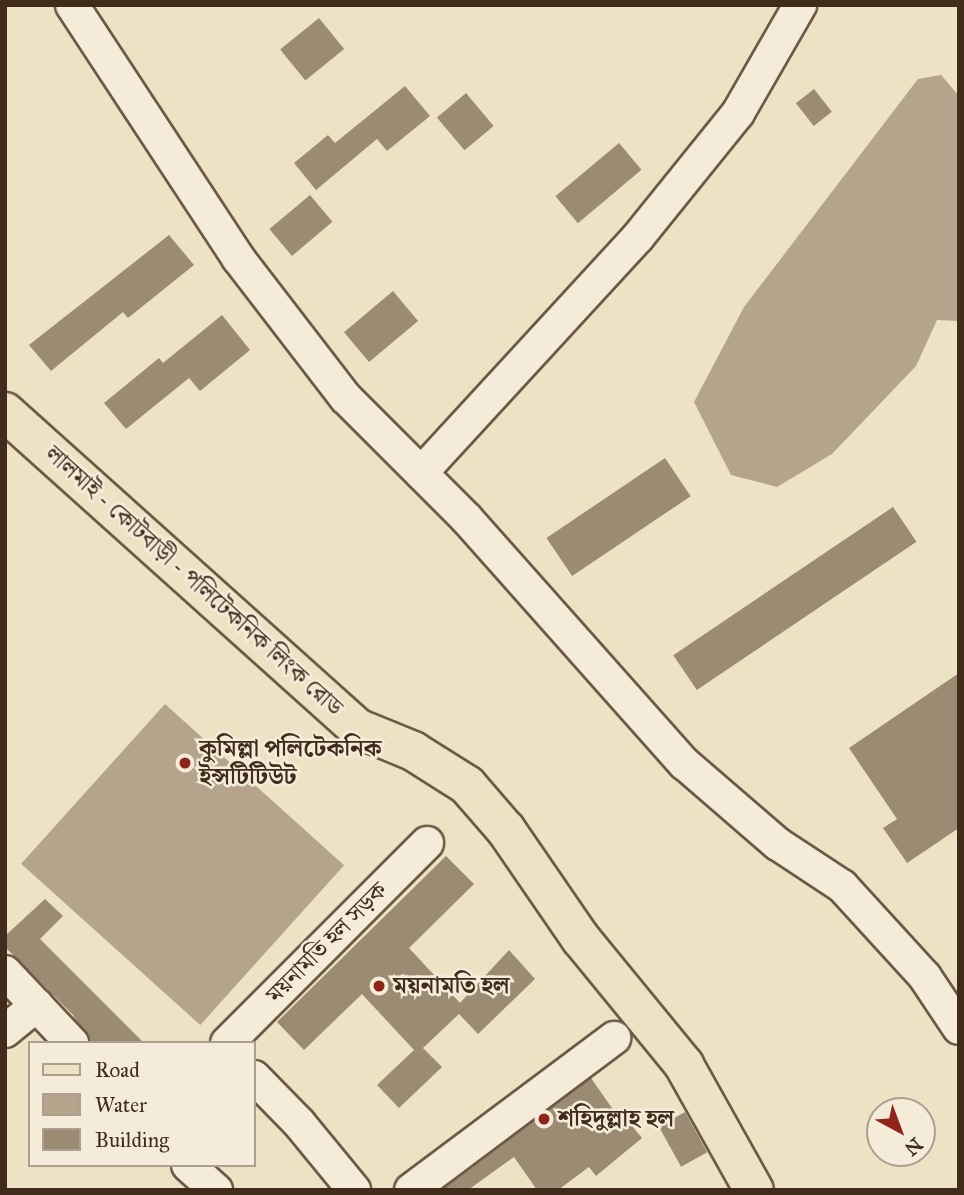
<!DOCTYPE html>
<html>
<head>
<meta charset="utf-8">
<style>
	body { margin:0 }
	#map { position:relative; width:964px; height:1195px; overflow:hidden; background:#eee2c4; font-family:"IM FELL Great Primer","Noto Serif Bengali",serif }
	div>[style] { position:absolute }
	.water>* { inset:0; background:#b3a48b; transform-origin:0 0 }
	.building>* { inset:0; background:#9b8b73; transform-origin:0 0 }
	.roads { filter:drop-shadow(2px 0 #6c5a46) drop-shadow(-2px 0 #6c5a46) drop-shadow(0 2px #6c5a46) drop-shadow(0 -2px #6c5a46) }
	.minor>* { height:32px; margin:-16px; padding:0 16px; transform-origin:16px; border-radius:16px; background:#f4ecd9 }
	.major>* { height:38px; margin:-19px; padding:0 19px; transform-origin:19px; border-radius:19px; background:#eee2c4 }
	.dots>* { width:19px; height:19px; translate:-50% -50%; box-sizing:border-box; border:4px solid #f4ecd9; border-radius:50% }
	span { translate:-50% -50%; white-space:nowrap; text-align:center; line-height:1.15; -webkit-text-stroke:5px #f4ecd9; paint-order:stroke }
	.street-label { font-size:24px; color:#412c1c }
	.poi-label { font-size:24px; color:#412c1c; font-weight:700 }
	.left { translate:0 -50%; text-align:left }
	.frame { position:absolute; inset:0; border:7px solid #412c1c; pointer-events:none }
	.legend { position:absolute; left:28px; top:1041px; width:228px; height:126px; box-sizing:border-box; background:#f4ecd9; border:2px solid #ac9f8d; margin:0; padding:9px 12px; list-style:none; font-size:21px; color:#412c1c }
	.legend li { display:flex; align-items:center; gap:14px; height:35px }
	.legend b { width:35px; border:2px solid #ac9f8d }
	.north { position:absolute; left:866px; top:1097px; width:70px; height:70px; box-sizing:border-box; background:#f4ecd9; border:2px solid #ac9f8d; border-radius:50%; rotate:139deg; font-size:19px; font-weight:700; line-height:28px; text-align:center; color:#412c1c }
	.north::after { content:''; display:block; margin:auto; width:24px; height:32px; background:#8f2418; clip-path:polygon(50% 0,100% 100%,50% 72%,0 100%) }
</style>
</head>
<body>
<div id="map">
	<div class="water">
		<div style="clip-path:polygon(941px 75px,959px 96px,959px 321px,937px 320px,916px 366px,832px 454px,777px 487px,731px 475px,694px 402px,744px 307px,918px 79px)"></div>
		<div style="left:165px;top:704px;width:241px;height:215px;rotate:42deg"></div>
	</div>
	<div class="building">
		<div style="left:319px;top:18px;width:40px;height:50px;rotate:51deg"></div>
		<div style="clip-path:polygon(405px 86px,430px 116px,387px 151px,377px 139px,316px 190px,294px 163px,328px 135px,335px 143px)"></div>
		<div style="left:814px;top:89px;width:29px;height:23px;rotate:52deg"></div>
		<div style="left:466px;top:93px;width:43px;height:38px;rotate:50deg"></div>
		<div style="left:619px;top:143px;width:35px;height:83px;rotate:50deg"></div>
		<div style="left:310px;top:195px;width:35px;height:53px;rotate:50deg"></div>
		<div style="clip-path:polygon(169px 235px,194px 265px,128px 318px,123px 312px,51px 371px,29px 345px)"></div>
		<div style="left:393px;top:291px;width:39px;height:64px;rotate:50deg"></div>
		<div style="clip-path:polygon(222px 315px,250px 350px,200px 391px,189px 378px,126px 429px,104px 403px,159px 358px,163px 363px)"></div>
		<div style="left:665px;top:458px;width:46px;height:143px;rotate:56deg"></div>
		<div style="left:893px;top:507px;width:42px;height:265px;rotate:56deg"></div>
		<div style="clip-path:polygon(959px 673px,959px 828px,907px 863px,883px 828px,897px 819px,849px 748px)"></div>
		<div style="clip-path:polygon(446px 856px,474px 884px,409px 948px,460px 1003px,509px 950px,535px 979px,478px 1034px,459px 1014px,423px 1048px,442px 1067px,399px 1108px,377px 1085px,414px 1050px,362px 994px,304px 1050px,277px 1022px)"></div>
		<div style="clip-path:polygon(45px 899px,63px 916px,40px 939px,144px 1043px,90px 1043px,73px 1015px,5px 947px,5px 936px)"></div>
		<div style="clip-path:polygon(591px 1078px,614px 1111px,617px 1108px,642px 1138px,596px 1176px,589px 1167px,558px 1190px,537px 1190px,514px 1157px,468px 1190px,442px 1190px)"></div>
		<div style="left:685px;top:1112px;width:46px;height:30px;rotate:61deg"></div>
	</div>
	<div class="roads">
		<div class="minor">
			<div style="left:72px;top:5px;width:303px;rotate:56.7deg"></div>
			<div style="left:238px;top:258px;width:177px;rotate:52.4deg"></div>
			<div style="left:346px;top:398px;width:171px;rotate:45deg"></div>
			<div style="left:467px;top:519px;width:327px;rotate:48.4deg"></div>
			<div style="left:684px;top:763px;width:124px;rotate:40.8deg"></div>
			<div style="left:778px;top:844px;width:77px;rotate:33.3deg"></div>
			<div style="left:842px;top:886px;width:123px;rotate:47.6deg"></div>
			<div style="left:925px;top:977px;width:61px;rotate:56.3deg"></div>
			<div style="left:421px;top:473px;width:321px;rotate:-47.4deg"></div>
			<div style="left:638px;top:237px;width:159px;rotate:-51.1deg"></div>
			<div style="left:738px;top:113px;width:125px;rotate:-60.1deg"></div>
			<div style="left:5px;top:972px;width:98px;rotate:46.7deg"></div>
			<div style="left:5px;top:1031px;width:41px;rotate:-39.1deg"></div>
			<div style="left:227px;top:1043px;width:283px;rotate:-45deg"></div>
			<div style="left:254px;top:1077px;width:64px;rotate:45.6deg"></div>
			<div style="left:299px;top:1123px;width:87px;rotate:50.6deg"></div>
			<div style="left:188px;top:1165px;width:38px;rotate:42deg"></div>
			<div style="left:411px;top:1190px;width:254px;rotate:-36.8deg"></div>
		</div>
		<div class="major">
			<div style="left:5px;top:412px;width:473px;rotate:41.9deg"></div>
			<div style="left:357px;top:728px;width:61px;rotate:22.3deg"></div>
			<div style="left:413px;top:751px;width:64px;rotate:32.2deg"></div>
			<div style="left:467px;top:785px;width:60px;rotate:49.1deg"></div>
			<div style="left:506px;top:830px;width:132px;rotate:55.5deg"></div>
			<div style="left:581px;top:939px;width:163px;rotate:50.7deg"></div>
			<div style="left:684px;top:1065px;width:143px;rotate:60.8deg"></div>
		</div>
	</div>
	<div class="dots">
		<div style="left:185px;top:763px;background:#8f2418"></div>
		<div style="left:379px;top:986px;background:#8f2418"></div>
		<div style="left:544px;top:1119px;background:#8f2418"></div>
	</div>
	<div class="street-label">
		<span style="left:194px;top:581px;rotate:42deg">লালমাই - কোটবাড়ী - পলিটেকনিক লিংক রোড</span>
		<span style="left:327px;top:943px;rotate:-45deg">ময়নামতি হল সড়ক</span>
	</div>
	<div class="poi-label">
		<span class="left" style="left:199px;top:763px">কুমিল্লা পলিটেকনিক<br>ইন্সটিটিউট</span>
		<span class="left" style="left:393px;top:986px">ময়নামতি হল</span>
		<span class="left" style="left:558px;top:1119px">শহিদুল্লাহ হল</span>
	</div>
	<div class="frame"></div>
	<ul class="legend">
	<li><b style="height:9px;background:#eee2c4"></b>Road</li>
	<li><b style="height:19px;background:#b3a48b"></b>Water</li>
	<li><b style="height:19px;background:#9b8b73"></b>Building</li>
	</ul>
	<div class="north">N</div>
</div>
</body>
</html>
